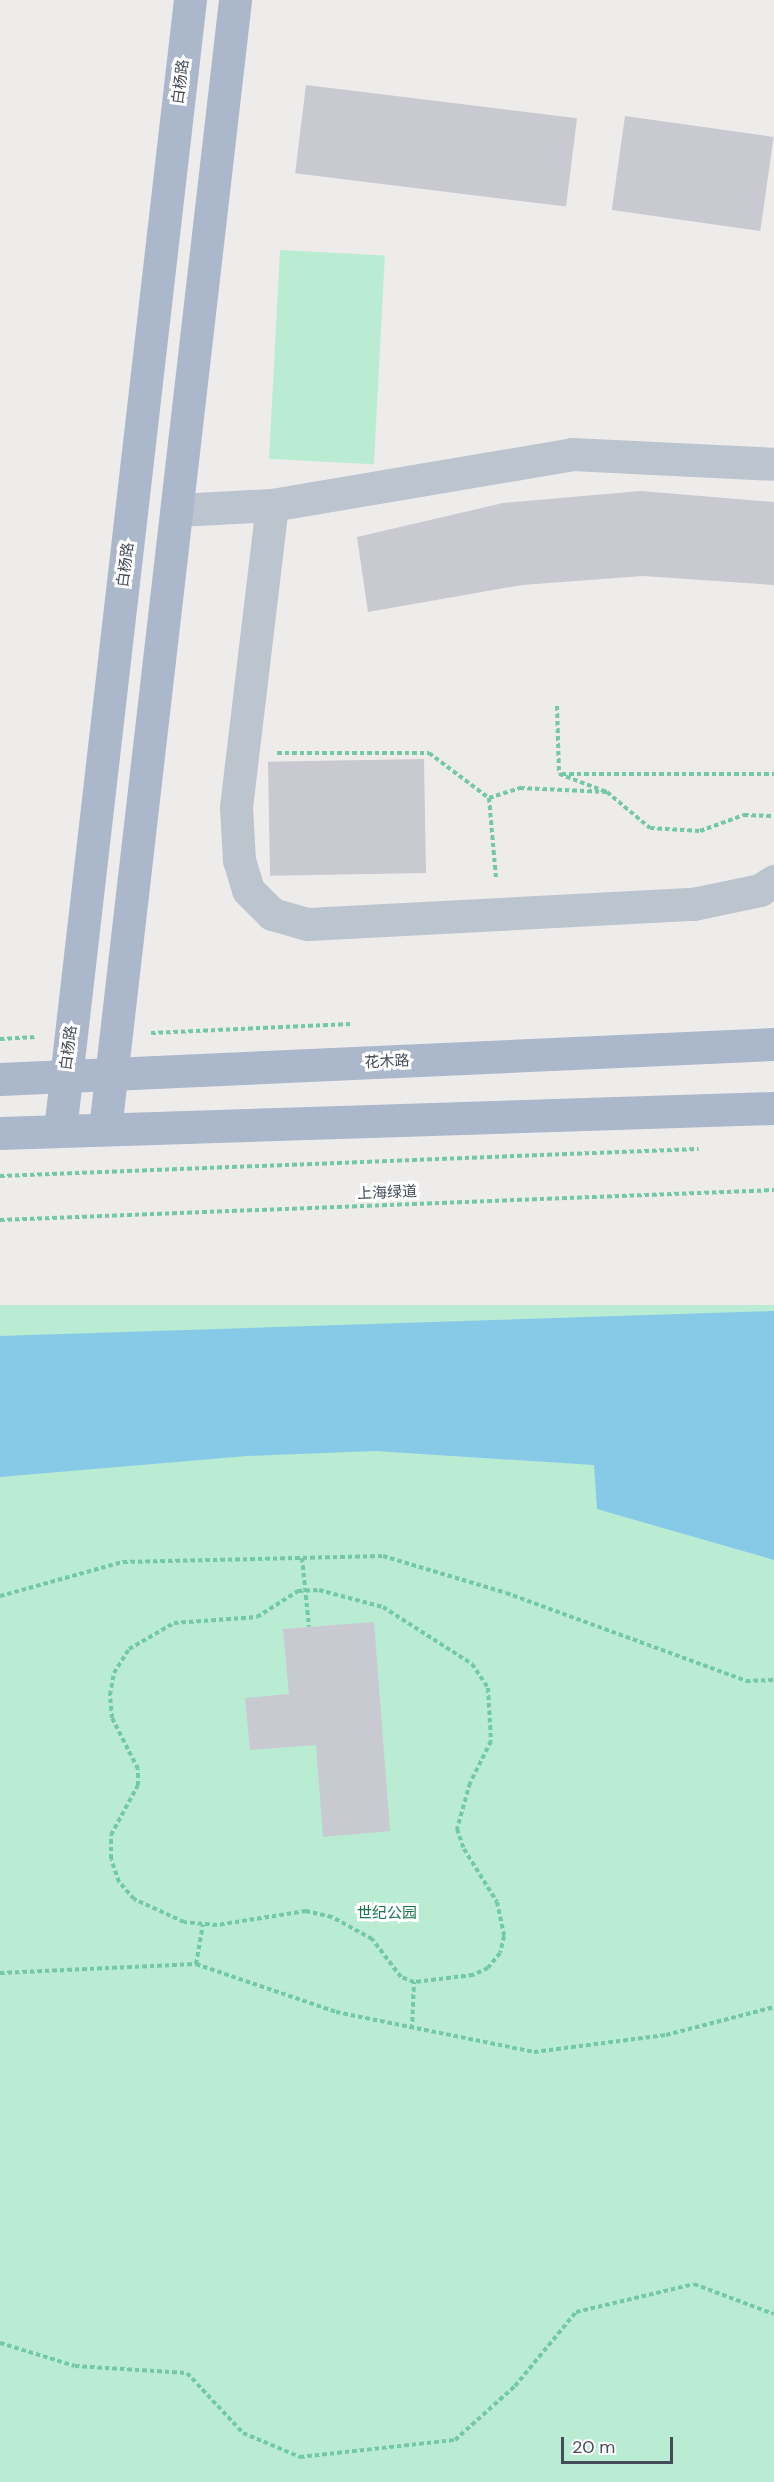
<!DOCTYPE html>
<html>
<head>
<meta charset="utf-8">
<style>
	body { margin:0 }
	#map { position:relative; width:774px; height:2482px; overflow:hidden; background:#eeebeb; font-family:"DM Sans","Noto Sans SC",sans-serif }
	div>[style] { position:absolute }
	.green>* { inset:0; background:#b9ecd2; transform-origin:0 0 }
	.water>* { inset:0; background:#87cae8 }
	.building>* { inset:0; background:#c8c9d1; transform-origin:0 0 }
	.path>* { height:4px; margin-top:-2px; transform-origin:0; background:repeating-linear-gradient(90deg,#73c8a7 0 4.5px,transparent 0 7.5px) }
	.minor>* { height:33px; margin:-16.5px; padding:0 16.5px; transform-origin:16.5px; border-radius:16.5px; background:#bcc4cd }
	.major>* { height:33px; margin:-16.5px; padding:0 16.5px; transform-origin:16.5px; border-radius:16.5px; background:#abb7ca }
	span { translate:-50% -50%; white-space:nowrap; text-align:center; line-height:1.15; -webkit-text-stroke:6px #fff; paint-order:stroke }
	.street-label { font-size:15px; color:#444c58 }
	.park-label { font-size:15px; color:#197550 }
	.scale { position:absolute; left:561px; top:2437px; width:112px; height:27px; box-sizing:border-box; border:3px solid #444c58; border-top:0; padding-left:8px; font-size:18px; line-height:21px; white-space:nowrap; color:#444c58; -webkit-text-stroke:4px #fff; paint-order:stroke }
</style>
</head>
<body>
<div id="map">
	<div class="green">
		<div style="left:280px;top:250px;width:105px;height:209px;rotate:3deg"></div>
		<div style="left:774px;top:1305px;width:1177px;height:775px;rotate:90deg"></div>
	</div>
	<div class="water">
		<div style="clip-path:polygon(774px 1311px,774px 1560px,597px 1509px,594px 1465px,375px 1451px,247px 1456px,0 1477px,0 1336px)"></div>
	</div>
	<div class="building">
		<div style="left:306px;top:85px;width:273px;height:89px;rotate:7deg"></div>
		<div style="left:625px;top:116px;width:150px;height:95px;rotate:8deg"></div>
		<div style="clip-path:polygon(641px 491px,774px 502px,774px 585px,643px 576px,522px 585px,368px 612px,357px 537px,503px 503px)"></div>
		<div style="left:424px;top:759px;width:114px;height:156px;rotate:89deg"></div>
		<div style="clip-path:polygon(374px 1622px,390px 1831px,323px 1837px,316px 1745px,250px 1750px,245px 1698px,289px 1694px,283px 1629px)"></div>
	</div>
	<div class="path">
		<div style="left:557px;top:706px;width:68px;rotate:88.3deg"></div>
		<div style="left:559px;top:774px;width:51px;rotate:20.6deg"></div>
		<div style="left:607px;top:792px;width:56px;rotate:39.9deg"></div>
		<div style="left:650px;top:828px;width:50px;rotate:3.4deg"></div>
		<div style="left:700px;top:831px;width:47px;rotate:-20deg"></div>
		<div style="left:744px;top:815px;width:30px;rotate:2deg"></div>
		<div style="left:277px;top:753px;width:152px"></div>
		<div style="left:429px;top:753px;width:75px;rotate:36.9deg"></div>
		<div style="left:489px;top:798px;width:33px;rotate:-18deg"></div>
		<div style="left:520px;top:788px;width:87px;rotate:2.6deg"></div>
		<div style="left:562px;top:774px;width:212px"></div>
		<div style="left:489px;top:798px;width:80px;rotate:85deg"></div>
		<div style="left:151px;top:1033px;width:200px;rotate:-2.6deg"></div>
		<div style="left:0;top:1039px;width:36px;rotate:-3deg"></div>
		<div style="left:0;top:1176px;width:699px;rotate:-2.22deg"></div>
		<div style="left:0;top:1220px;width:775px;rotate:-2.22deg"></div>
		<div style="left:302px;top:1558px;width:69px;rotate:84.2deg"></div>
		<div style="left:319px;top:1590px;width:66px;rotate:14.9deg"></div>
		<div style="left:383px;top:1607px;width:106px;rotate:32.6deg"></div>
		<div style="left:472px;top:1664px;width:29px;rotate:56deg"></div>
		<div style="left:488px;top:1688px;width:53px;rotate:86.8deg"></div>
		<div style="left:491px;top:1741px;width:47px;rotate:116.6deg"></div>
		<div style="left:470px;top:1783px;width:48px;rotate:105.8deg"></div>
		<div style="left:457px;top:1829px;width:21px;rotate:71deg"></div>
		<div style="left:464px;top:1849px;width:62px;rotate:58.1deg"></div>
		<div style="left:497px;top:1902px;width:35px;rotate:78deg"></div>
		<div style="left:504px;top:1936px;width:17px;rotate:103deg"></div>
		<div style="left:500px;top:1953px;width:19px;rotate:129deg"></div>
		<div style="left:488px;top:1968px;width:17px;rotate:155deg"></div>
		<div style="left:473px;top:1975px;width:59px;rotate:173.2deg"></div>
		<div style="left:414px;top:1982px;width:14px;rotate:-159deg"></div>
		<div style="left:401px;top:1977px;width:48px;rotate:-127.3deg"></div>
		<div style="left:372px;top:1939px;width:46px;rotate:-151.2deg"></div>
		<div style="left:332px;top:1917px;width:27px;rotate:-167deg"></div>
		<div style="left:306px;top:1911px;width:90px;rotate:171.1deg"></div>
		<div style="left:217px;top:1925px;width:33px;rotate:-175deg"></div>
		<div style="left:184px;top:1922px;width:55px;rotate:-155.3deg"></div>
		<div style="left:134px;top:1899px;width:23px;rotate:-131deg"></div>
		<div style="left:119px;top:1882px;width:24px;rotate:-109deg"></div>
		<div style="left:111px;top:1859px;width:24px;rotate:-90deg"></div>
		<div style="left:111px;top:1835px;width:57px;rotate:-61.6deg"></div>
		<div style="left:138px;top:1785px;width:16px;rotate:-90deg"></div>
		<div style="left:138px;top:1769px;width:57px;rotate:-117deg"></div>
		<div style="left:112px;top:1718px;width:23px;rotate:-95deg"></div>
		<div style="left:110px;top:1695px;width:22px;rotate:-80deg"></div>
		<div style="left:114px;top:1673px;width:28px;rotate:-58deg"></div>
		<div style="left:129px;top:1649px;width:52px;rotate:-30deg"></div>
		<div style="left:174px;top:1623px;width:83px;rotate:-4.1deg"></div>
		<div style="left:257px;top:1617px;width:49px;rotate:-32.4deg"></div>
		<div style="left:298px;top:1591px;width:21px;rotate:-3deg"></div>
		<div style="left:0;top:1596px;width:128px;rotate:-15.5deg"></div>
		<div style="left:123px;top:1562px;width:260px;rotate:-1.3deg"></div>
		<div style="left:383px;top:1556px;width:128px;rotate:16.7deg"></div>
		<div style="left:506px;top:1593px;width:256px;rotate:20.1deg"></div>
		<div style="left:746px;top:1681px;width:28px;rotate:-2deg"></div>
		<div style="left:196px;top:1964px;width:40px;rotate:-80deg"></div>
		<div style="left:0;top:1973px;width:196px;rotate:-2.6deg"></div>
		<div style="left:196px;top:1964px;width:148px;rotate:18.9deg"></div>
		<div style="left:336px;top:2012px;width:202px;rotate:11.4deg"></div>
		<div style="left:534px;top:2052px;width:133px;rotate:-7.3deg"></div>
		<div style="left:666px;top:2035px;width:112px;rotate:-14.5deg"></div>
		<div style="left:412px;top:2029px;width:47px;rotate:-87.6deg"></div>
		<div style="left:0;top:2343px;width:78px;rotate:17deg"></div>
		<div style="left:75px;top:2366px;width:112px;rotate:3.6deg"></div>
		<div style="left:187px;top:2373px;width:82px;rotate:47deg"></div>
		<div style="left:243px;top:2433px;width:62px;rotate:22.8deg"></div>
		<div style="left:300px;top:2457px;width:156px;rotate:-6.3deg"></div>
		<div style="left:455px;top:2440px;width:81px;rotate:-42deg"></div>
		<div style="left:515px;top:2386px;width:96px;rotate:-50.5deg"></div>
		<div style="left:576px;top:2312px;width:121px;rotate:-13.3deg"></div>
		<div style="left:694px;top:2284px;width:85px;rotate:20.6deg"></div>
	</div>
	<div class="minor">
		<div style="left:272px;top:505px;width:304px;rotate:96.8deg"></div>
		<div style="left:236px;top:807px;width:53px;rotate:86.8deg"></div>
		<div style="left:239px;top:860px;width:31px;rotate:73deg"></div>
		<div style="left:248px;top:890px;width:34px;rotate:45deg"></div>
		<div style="left:272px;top:914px;width:37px;rotate:16deg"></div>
		<div style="left:308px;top:924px;width:386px;rotate:-3deg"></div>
		<div style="left:693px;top:904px;width:68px;rotate:-11.8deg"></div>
		<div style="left:760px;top:890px;width:17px;rotate:-33deg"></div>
		<div style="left:177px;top:510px;width:95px;rotate:-3deg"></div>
		<div style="left:272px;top:505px;width:304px;rotate:-9.6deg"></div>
		<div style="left:572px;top:454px;width:202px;rotate:2.8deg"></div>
	</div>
	<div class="major">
		<div style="left:0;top:1079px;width:775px;rotate:-2.59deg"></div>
		<div style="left:105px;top:1129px;width:1136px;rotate:-83.43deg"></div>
		<div style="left:60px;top:1130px;width:1137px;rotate:-83.44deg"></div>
		<div style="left:0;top:1133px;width:774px;rotate:-1.85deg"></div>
	</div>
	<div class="street-label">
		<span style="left:181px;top:82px;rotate:-83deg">白杨路</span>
		<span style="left:126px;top:565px;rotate:-83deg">白杨路</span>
		<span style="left:69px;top:1048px;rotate:-83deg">白杨路</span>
		<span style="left:387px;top:1062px;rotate:-3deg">花木路</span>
		<span style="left:387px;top:1193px;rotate:-2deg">上海绿道</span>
	</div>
	<div class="park-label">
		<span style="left:387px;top:1914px">世纪公园</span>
	</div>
	<div class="scale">20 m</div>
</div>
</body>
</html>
